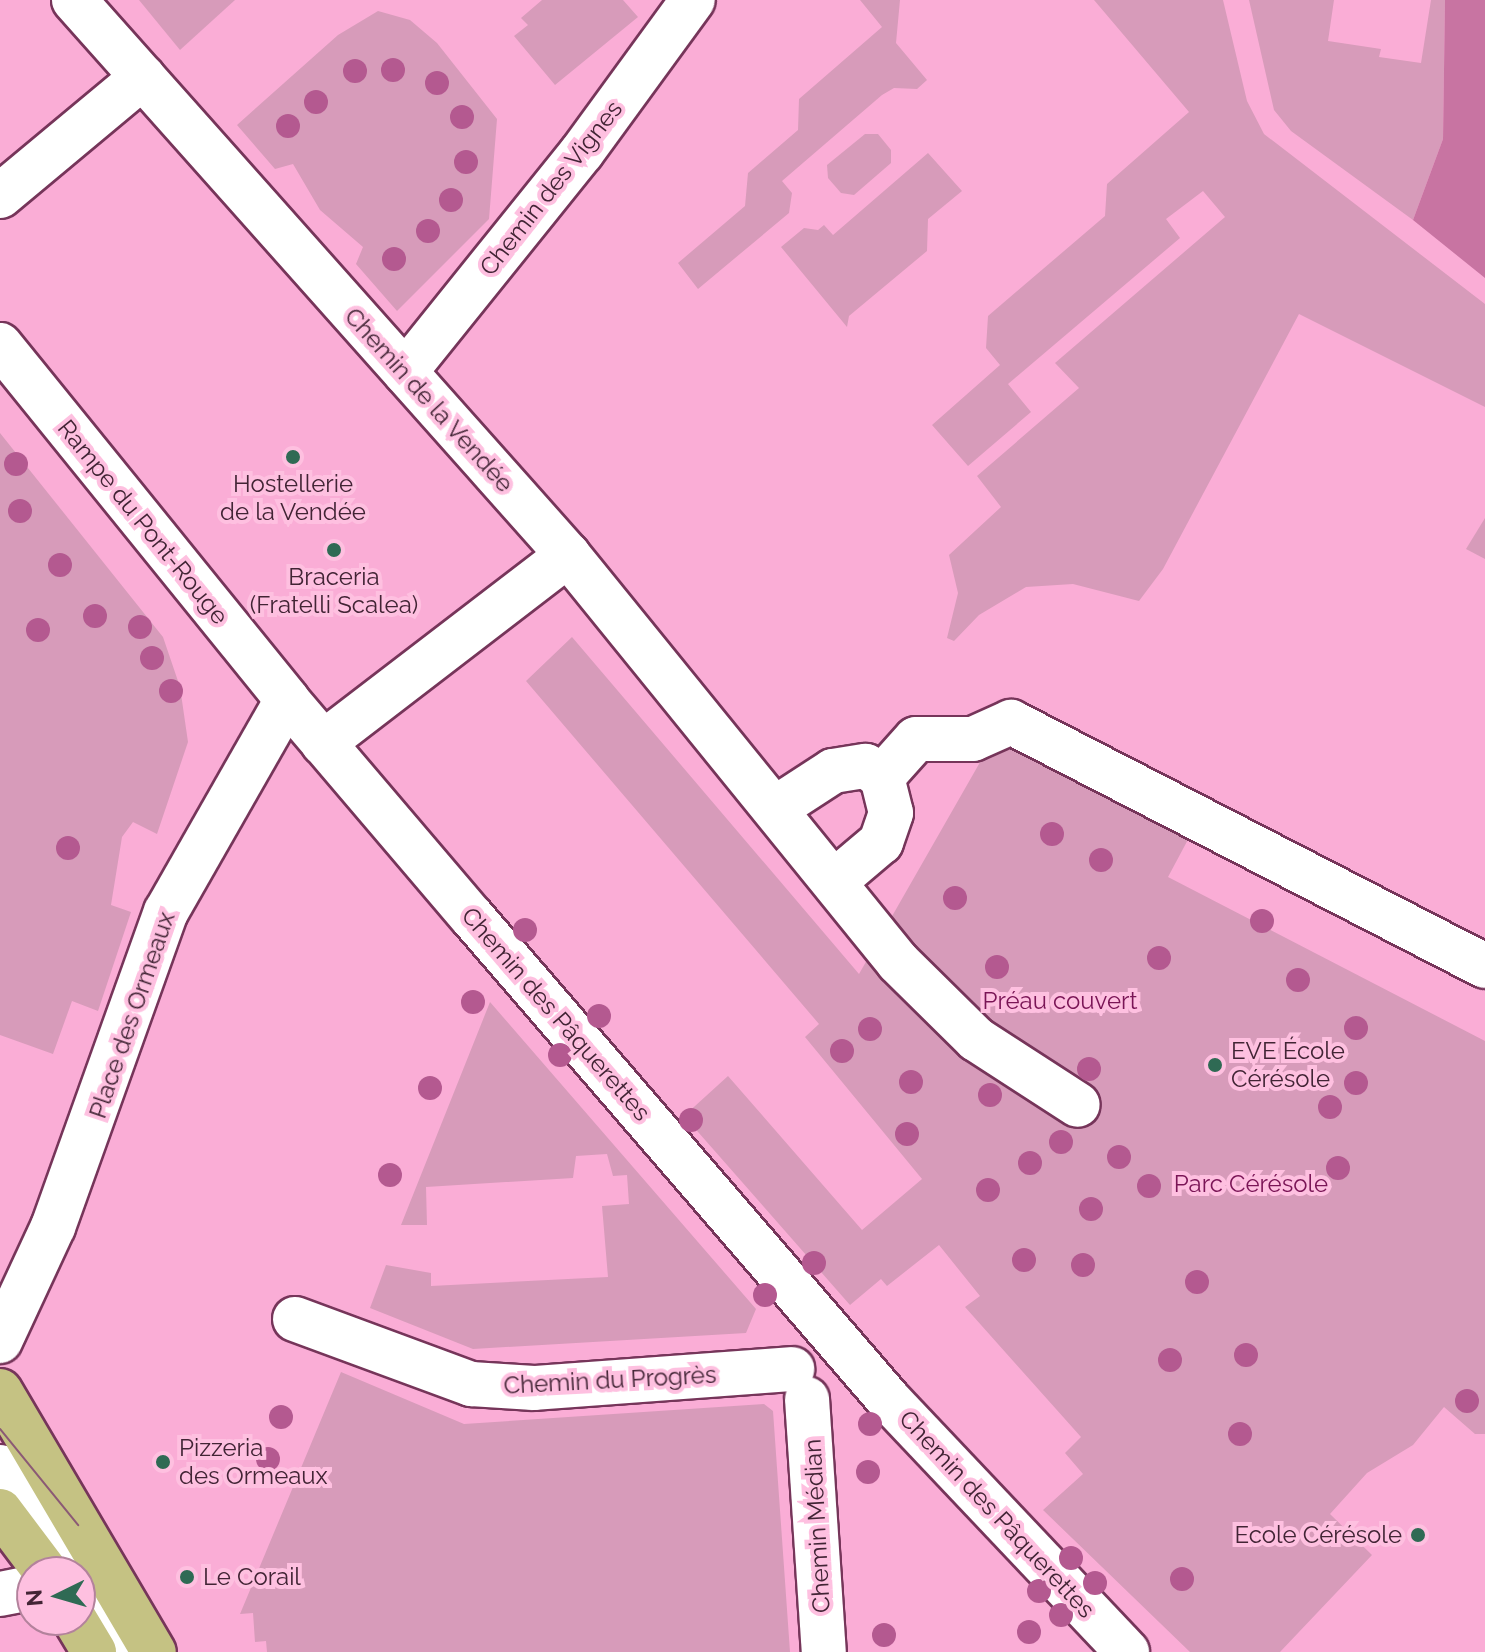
<!DOCTYPE html>
<html>
<head>
<meta charset="utf-8">
<style>
	body { margin:0 }
	#map { position:relative; width:1485px; height:1652px; overflow:hidden; background:#faadd6; font-family:Raleway,sans-serif }
	div>[style] { position:absolute }
	.green>* { inset:0; background:#d79bba }
	.forest>* { inset:0; background:#c874a2 }
	.roads { filter:drop-shadow(2px 0 #76355a) drop-shadow(-2px 0 #76355a) drop-shadow(0 2px #76355a) drop-shadow(0 -2px #76355a) }
	.minor>* { height:44px; margin:-22px; padding:0 22px; transform-origin:22px; border-radius:22px; background:#fff }
	.major>* { height:44px; margin:-22px; padding:0 22px; transform-origin:22px; border-radius:22px; background:#c5c283 }
	.tram>* { height:2px; margin:-1px; padding:0 1px; transform-origin:1px; border-radius:1px; background:#8b5a75 }
	.trees>* { width:24px; height:24px; margin:-12px; border-radius:50%; background:#b45990 }
	.dots>* { width:22px; height:22px; translate:-50% -50%; box-sizing:border-box; border:4px solid #fec0e0; border-radius:50% }
	span { translate:-50% -50%; white-space:nowrap; text-align:center; line-height:1.15; -webkit-text-stroke:8px #fec0e0; paint-order:stroke }
	.street-label { font-size:24px; color:#422435 }
	.poi-label { font-size:24px; color:#422435 }
	.left { translate:0 -50%; text-align:left }
	.right { translate:-100% -50%; text-align:right }
	.park-label { font-size:24px; color:#7a1556 }
	.north { position:absolute; left:16px; top:1556px; width:80px; height:80px; box-sizing:border-box; background:#fec0e0; border:2px solid #b3829c; border-radius:50%; rotate:265deg; font-size:22px; font-weight:700; line-height:32px; text-align:center; color:#422435 }
	.north::after { content:''; display:block; margin:auto; width:28px; height:36px; background:#2f6a54; clip-path:polygon(50% 0,100% 100%,50% 72%,0 100%) }
</style>
</head>
<body>
<div id="map">
	<div class="green">
		<div style="clip-path:polygon(139px 0,235px 0,180px 50px)"></div>
		<div style="clip-path:polygon(542px 0,623px 0,638px 17px,555px 85px,514px 36px,528px 25px,521px 18px)"></div>
		<div style="clip-path:polygon(860px 0,900px 0,896px 43px,927px 80px,917px 89px,894px 88px,882px 95px,782px 181px,792px 193px,789px 213px,698px 289px,678px 263px,745px 206px,748px 173px,798px 130px,799px 99px,882px 27px)"></div>
		<div style="clip-path:polygon(1094px 0,1223px 0,1247px 101px,1264px 134px,1485px 304px,1485px 407px,1299px 314px,1163px 569px,1139px 601px,1073px 584px,1026px 587px,979px 615px,954px 641px,947px 638px,958px 593px,949px 555px,1001px 507px,977px 476px,1079px 388px,1055px 363px,1225px 217px,1203px 191px,1166px 219px,1180px 238px,1008px 384px,1031px 412px,968px 466px,932px 425px,1000px 365px,986px 348px,988px 316px,1105px 216px,1107px 184px,1189px 112px)"></div>
		<div style="clip-path:polygon(1249px 0,1334px 0,1328px 41px,1381px 49px,1379px 57px,1421px 63px,1431px 0,1445px 0,1443px 139px,1413px 220px,1291px 131px,1274px 110px)"></div>
		<div style="clip-path:polygon(378px 11px,410px 20px,437px 43px,497px 119px,489px 219px,397px 311px,356px 264px,363px 247px,320px 210px,293px 164px,275px 169px,237px 125px,338px 35px)"></div>
		<div style="clip-path:polygon(865px 134px,878px 134px,891px 150px,891px 163px,854px 195px,841px 193px,828px 178px,827px 165px)"></div>
		<div style="clip-path:polygon(928px 153px,962px 191px,928px 219px,927px 251px,849px 316px,847px 327px,781px 247px,804px 228px,818px 230px,824px 225px,833px 235px)"></div>
		<div style="clip-path:polygon(0 433px,163px 637px,180px 687px,188px 742px,157px 834px,133px 822px,122px 837px,111px 905px,131px 912px,98px 1011px,72px 1001px,53px 1054px,0 1035px)"></div>
		<div style="clip-path:polygon(1485px 518px,1485px 559px,1466px 549px)"></div>
		<div style="clip-path:polygon(572px 637px,859px 974px,987px 750px,1023px 750px,1191px 834px,1168px 877px,1485px 1041px,1485px 1434px,1475px 1434px,1444px 1407px,1413px 1445px,1367px 1473px,1330px 1514px,1372px 1555px,1280px 1652px,1190px 1652px,1043px 1510px,1083px 1474px,1065px 1453px,1081px 1437px,965px 1307px,980px 1296px,939px 1245px,887px 1286px,881px 1279px,850px 1305px,684px 1116px,728px 1076px,862px 1230px,922px 1179px,805px 1037px,819px 1024px,526px 681px)"></div>
		<div style="clip-path:polygon(490px 1002px,756px 1309px,746px 1333px,473px 1349px,370px 1308px,386px 1265px,431px 1273px,431px 1286px,608px 1277px,602px 1206px,629px 1204px,627px 1175px,613px 1176px,607px 1154px,576px 1156px,573px 1178px,426px 1187px,427px 1225px,401px 1225px)"></div>
		<div style="clip-path:polygon(341px 1372px,464px 1424px,764px 1404px,773px 1411px,790px 1652px,267px 1652px,266px 1641px,255px 1642px,253px 1613px,240px 1614px)"></div>
	</div>
	<div class="forest">
		<div style="clip-path:polygon(1445px 0,1485px 0,1485px 278px,1413px 220px,1443px 139px)"></div>
	</div>
	<div class="roads">
		<div class="minor">
			<div style="left:74px;top:0;width:743px;rotate:48.33deg"></div>
			<div style="left:568px;top:555px;width:524px;rotate:50.96deg"></div>
			<div style="left:898px;top:962px;width:110px;rotate:44.6deg"></div>
			<div style="left:976px;top:1039px;width:121px;rotate:32.9deg"></div>
			<div style="left:0;top:196px;width:186px;rotate:-39.8deg"></div>
			<div style="left:0;top:345px;width:457px;rotate:51deg"></div>
			<div style="left:287px;top:700px;width:285px;rotate:49.6deg"></div>
			<div style="left:472px;top:917px;width:637px;rotate:49.2deg"></div>
			<div style="left:888px;top:1399px;width:348px;rotate:46.6deg"></div>
			<div style="left:405px;top:372px;width:282px;rotate:-51.2deg"></div>
			<div style="left:582px;top:152px;width:188px;rotate:-53.9deg"></div>
			<div style="left:323px;top:743px;width:309px;rotate:-37.5deg"></div>
			<div style="left:882px;top:777px;width:51px;rotate:-48.2deg"></div>
			<div style="left:916px;top:739px;width:57px"></div>
			<div style="left:973px;top:739px;width:42px;rotate:-24.1deg"></div>
			<div style="left:1011px;top:722px;width:533px;rotate:27.24deg"></div>
			<div style="left:776px;top:808px;width:68px;rotate:-33deg"></div>
			<div style="left:833px;top:771px;width:33px;rotate:-9deg"></div>
			<div style="left:866px;top:766px;width:19px;rotate:35deg"></div>
			<div style="left:882px;top:777px;width:37px;rotate:76deg"></div>
			<div style="left:891px;top:813px;width:31px;rotate:109deg"></div>
			<div style="left:881px;top:842px;width:59px;rotate:139.8deg"></div>
			<div style="left:295px;top:1319px;width:188px;rotate:20.3deg"></div>
			<div style="left:471px;top:1384px;width:63px;rotate:3.6deg"></div>
			<div style="left:534px;top:1388px;width:259px;rotate:-4.2deg"></div>
			<div style="left:0;top:1341px;width:126px;rotate:-65.1deg"></div>
			<div style="left:53px;top:1227px;width:335px;rotate:-70.3deg"></div>
			<div style="left:166px;top:912px;width:244px;rotate:-60.3deg"></div>
			<div style="left:807px;top:1399px;width:254px;rotate:86.2deg"></div>
			<div style="left:0;top:1467px;width:130px;rotate:53.7deg"></div>
			<div style="left:80px;top:1576px;width:88px;rotate:59.4deg"></div>
			<div style="left:0;top:1594px;width:33px;rotate:-11deg"></div>
		</div>
		<div class="major">
			<div style="left:0;top:1391px;width:303px;rotate:59.5deg"></div>
			<div style="left:0;top:1511px;width:76px;rotate:53deg"></div>
			<div style="left:75px;top:1620px;width:37px;rotate:59deg"></div>
		</div>
	</div>
	<div class="tram">
		<div style="left:0;top:1429px;width:124px;rotate:50.9deg"></div>
	</div>
	<div class="trees">
		<div style="left:393px;top:70px"></div>
		<div style="left:355px;top:71px"></div>
		<div style="left:437px;top:83px"></div>
		<div style="left:316px;top:102px"></div>
		<div style="left:462px;top:117px"></div>
		<div style="left:288px;top:126px"></div>
		<div style="left:466px;top:162px"></div>
		<div style="left:451px;top:200px"></div>
		<div style="left:428px;top:231px"></div>
		<div style="left:394px;top:259px"></div>
		<div style="left:16px;top:464px"></div>
		<div style="left:20px;top:511px"></div>
		<div style="left:60px;top:565px"></div>
		<div style="left:95px;top:616px"></div>
		<div style="left:140px;top:627px"></div>
		<div style="left:38px;top:630px"></div>
		<div style="left:152px;top:658px"></div>
		<div style="left:171px;top:691px"></div>
		<div style="left:1052px;top:834px"></div>
		<div style="left:68px;top:848px"></div>
		<div style="left:1101px;top:860px"></div>
		<div style="left:955px;top:898px"></div>
		<div style="left:1262px;top:921px"></div>
		<div style="left:525px;top:930px"></div>
		<div style="left:1159px;top:958px"></div>
		<div style="left:997px;top:967px"></div>
		<div style="left:1298px;top:980px"></div>
		<div style="left:473px;top:1002px"></div>
		<div style="left:599px;top:1016px"></div>
		<div style="left:1356px;top:1028px"></div>
		<div style="left:870px;top:1029px"></div>
		<div style="left:842px;top:1051px"></div>
		<div style="left:560px;top:1055px"></div>
		<div style="left:1089px;top:1069px"></div>
		<div style="left:911px;top:1082px"></div>
		<div style="left:1356px;top:1083px"></div>
		<div style="left:430px;top:1088px"></div>
		<div style="left:990px;top:1095px"></div>
		<div style="left:1330px;top:1107px"></div>
		<div style="left:691px;top:1120px"></div>
		<div style="left:907px;top:1134px"></div>
		<div style="left:1061px;top:1142px"></div>
		<div style="left:1119px;top:1157px"></div>
		<div style="left:1030px;top:1163px"></div>
		<div style="left:1338px;top:1168px"></div>
		<div style="left:390px;top:1175px"></div>
		<div style="left:1149px;top:1186px"></div>
		<div style="left:988px;top:1190px"></div>
		<div style="left:1091px;top:1209px"></div>
		<div style="left:1024px;top:1260px"></div>
		<div style="left:814px;top:1263px"></div>
		<div style="left:1083px;top:1265px"></div>
		<div style="left:1197px;top:1282px"></div>
		<div style="left:765px;top:1295px"></div>
		<div style="left:1246px;top:1355px"></div>
		<div style="left:1170px;top:1360px"></div>
		<div style="left:1467px;top:1401px"></div>
		<div style="left:281px;top:1417px"></div>
		<div style="left:870px;top:1424px"></div>
		<div style="left:1240px;top:1434px"></div>
		<div style="left:268px;top:1459px"></div>
		<div style="left:868px;top:1472px"></div>
		<div style="left:1071px;top:1558px"></div>
		<div style="left:1182px;top:1579px"></div>
		<div style="left:1095px;top:1583px"></div>
		<div style="left:1039px;top:1591px"></div>
		<div style="left:1061px;top:1615px"></div>
		<div style="left:1029px;top:1632px"></div>
		<div style="left:884px;top:1635px"></div>
	</div>
	<div class="dots">
		<div style="left:293px;top:457px;background:#2f6a54"></div>
		<div style="left:334px;top:550px;background:#2f6a54"></div>
		<div style="left:1215px;top:1065px;background:#2f6a54"></div>
		<div style="left:163px;top:1462px;background:#2f6a54"></div>
		<div style="left:1418px;top:1535px;background:#2f6a54"></div>
		<div style="left:187px;top:1577px;background:#2f6a54"></div>
	</div>
	<div class="street-label">
		<span style="left:551px;top:188px;rotate:-52deg">Chemin des Vignes</span>
		<span style="left:429px;top:400px;rotate:48deg">Chemin de la Vendée</span>
		<span style="left:143px;top:522px;rotate:51deg">Rampe du Pont-Rouge</span>
		<span style="left:556px;top:1014px;rotate:49deg">Chemin des Pâquerettes</span>
		<span style="left:132px;top:1015px;rotate:-71deg">Place des Ormeaux</span>
		<span style="left:610px;top:1380px;rotate:-3deg">Chemin du Progrès</span>
		<span style="left:997px;top:1514px;rotate:47deg">Chemin des Pâquerettes</span>
		<span style="left:817px;top:1526px;rotate:-93deg">Chemin Médian</span>
	</div>
	<div class="poi-label">
		<span style="left:293px;top:498px">Hostellerie<br>de la Vendée</span>
		<span style="left:334px;top:591px">Braceria<br>(Fratelli Scalea)</span>
		<span class="left" style="left:1231px;top:1065px">EVE École<br>Cérésole</span>
		<span class="left" style="left:179px;top:1462px">Pizzeria<br>des Ormeaux</span>
		<span class="right" style="left:1402px;top:1535px">Ecole Cérésole</span>
		<span class="left" style="left:203px;top:1577px">Le Corail</span>
	</div>
	<div class="park-label">
		<span style="left:1060px;top:1001px">Préau couvert</span>
		<span style="left:1251px;top:1184px">Parc Cérésole</span>
	</div>
	<div class="north">N</div>
</div>
</body>
</html>
